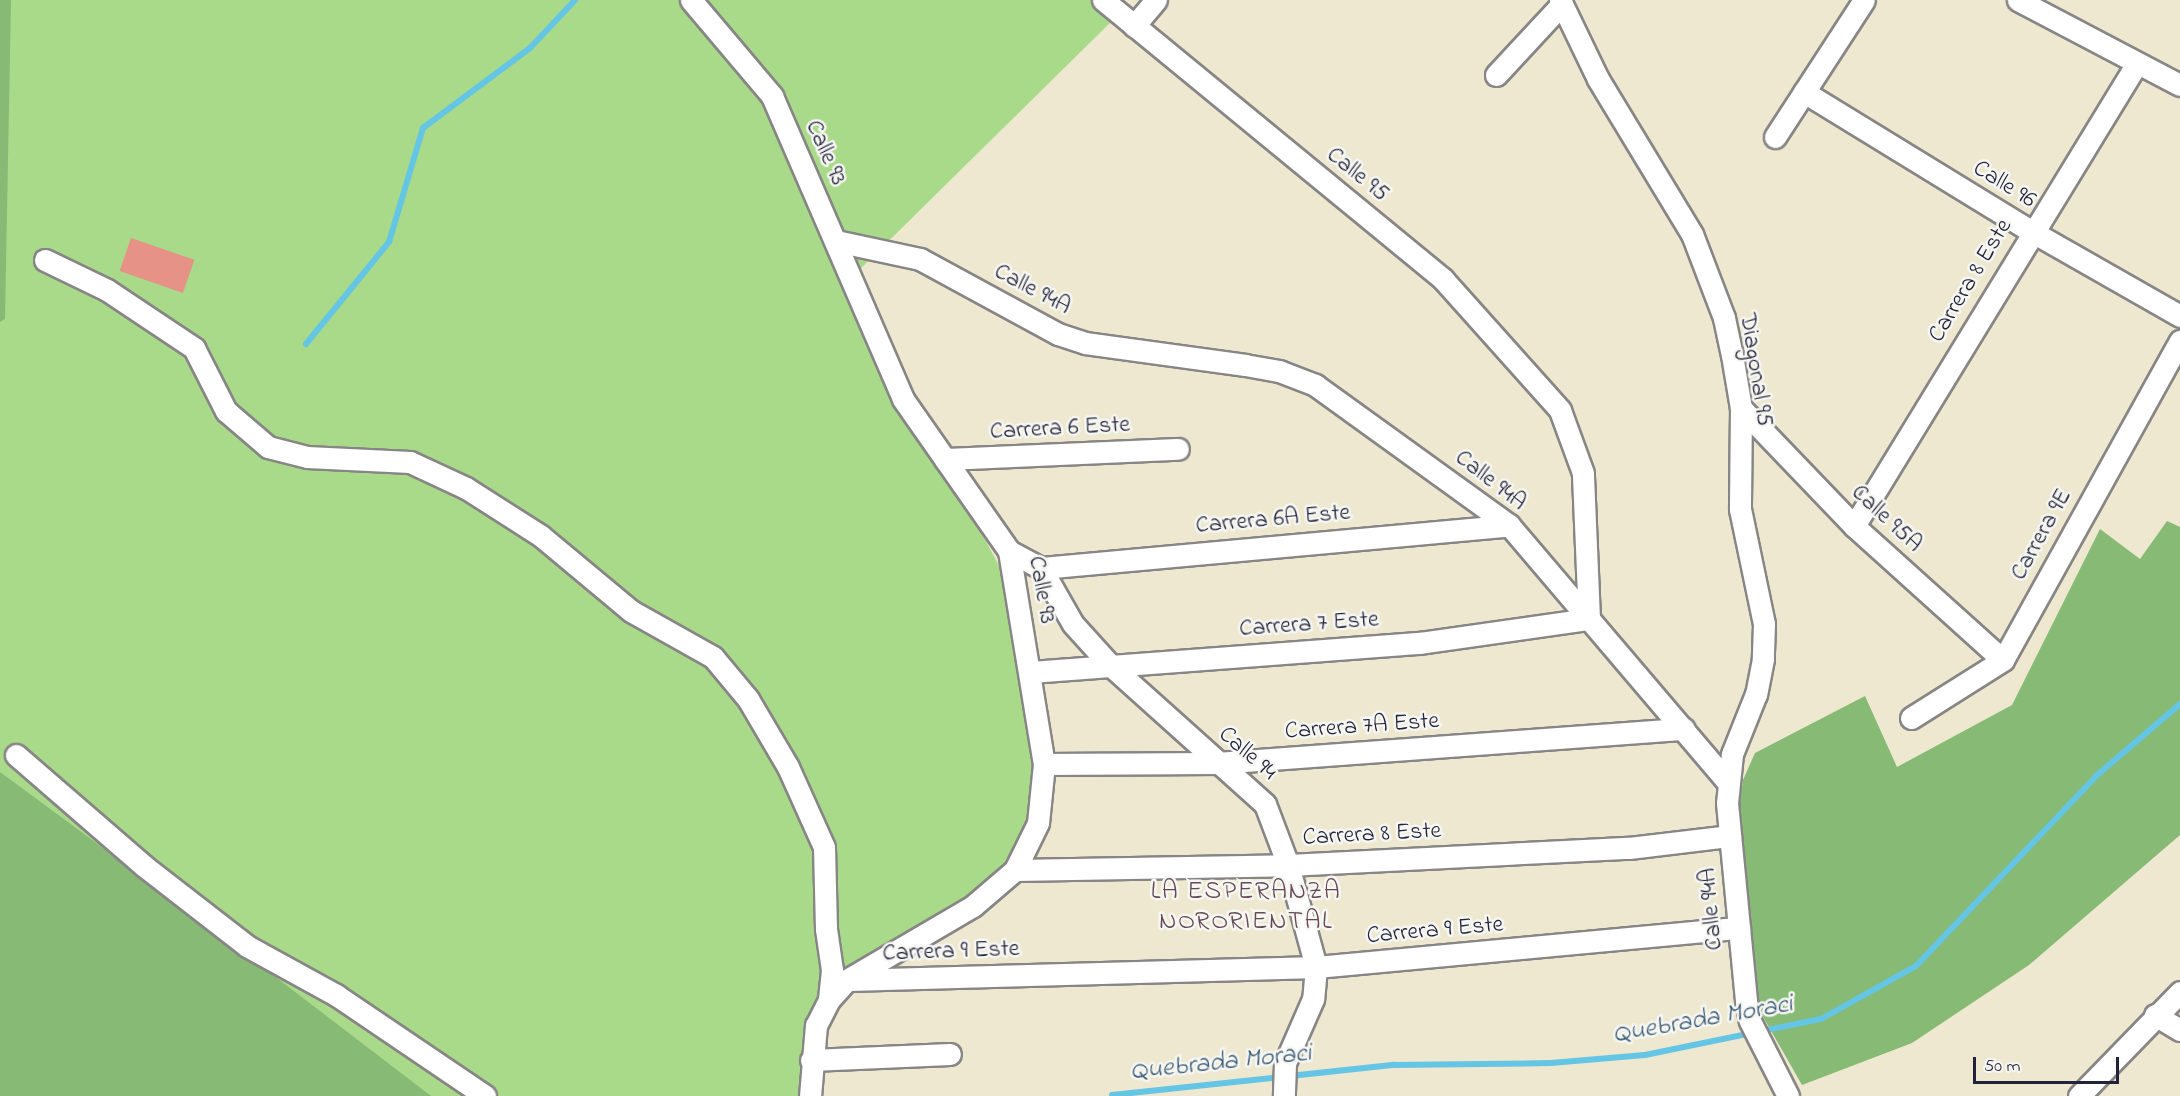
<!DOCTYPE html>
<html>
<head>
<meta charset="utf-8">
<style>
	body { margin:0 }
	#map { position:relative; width:2180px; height:1096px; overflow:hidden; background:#ede8cf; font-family:"Indie Flower",sans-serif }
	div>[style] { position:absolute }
	.green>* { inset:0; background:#a8da89 }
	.forest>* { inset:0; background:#86ba75 }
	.stream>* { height:6px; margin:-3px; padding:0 3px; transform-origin:3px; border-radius:3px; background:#65c5e4 }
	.building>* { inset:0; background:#e69286; transform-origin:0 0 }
	.roads { filter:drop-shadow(2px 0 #888585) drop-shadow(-2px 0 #888585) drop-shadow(0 2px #888585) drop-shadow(0 -2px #888585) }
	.minor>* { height:21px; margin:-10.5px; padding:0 10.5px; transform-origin:10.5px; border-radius:10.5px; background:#fff }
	span { translate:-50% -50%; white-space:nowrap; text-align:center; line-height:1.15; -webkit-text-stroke:5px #f6f6f2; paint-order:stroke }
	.street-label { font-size:24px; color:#22223b }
	.neighbourhood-label { font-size:26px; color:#674955; letter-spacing:1.5px }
	.water-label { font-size:26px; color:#395b76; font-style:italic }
	.scale { position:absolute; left:1973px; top:1057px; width:146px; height:27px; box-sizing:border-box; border:3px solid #22223b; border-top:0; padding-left:8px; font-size:18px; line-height:21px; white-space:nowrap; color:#22223b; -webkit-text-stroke:4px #f6f6f2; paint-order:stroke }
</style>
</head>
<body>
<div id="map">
	<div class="green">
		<div style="clip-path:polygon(0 0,1092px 0,1113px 20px,848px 281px,1006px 579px,1041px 696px,1055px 782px,1031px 867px,958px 929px,885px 964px,823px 1015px,809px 1096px,0 1096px)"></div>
	</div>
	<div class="forest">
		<div style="clip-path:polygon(0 0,11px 0,5px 319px,0 322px)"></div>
		<div style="clip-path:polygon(2167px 521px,2180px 527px,2180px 835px,2029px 965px,1912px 1043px,1802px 1085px,1762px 1015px,1752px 981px,1739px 809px,1743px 780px,1755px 753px,1865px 696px,1897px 767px,2012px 705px,2100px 529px,2140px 559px)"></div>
		<div style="clip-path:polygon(0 772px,209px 926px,431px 1096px,0 1096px)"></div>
	</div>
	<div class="stream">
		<div style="left:306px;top:344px;width:132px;rotate:-50.9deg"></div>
		<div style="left:389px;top:242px;width:119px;rotate:-73.4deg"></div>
		<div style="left:423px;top:128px;width:134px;rotate:-36.8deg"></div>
		<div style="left:530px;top:48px;width:66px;rotate:-46.8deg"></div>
		<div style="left:1112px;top:1095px;width:284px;rotate:-6.1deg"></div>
		<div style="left:1394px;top:1065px;width:157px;rotate:-0.7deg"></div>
		<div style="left:1551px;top:1063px;width:94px;rotate:-4.9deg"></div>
		<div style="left:1645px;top:1055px;width:180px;rotate:-11.6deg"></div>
		<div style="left:1821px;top:1019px;width:109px;rotate:-29.2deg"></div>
		<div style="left:1916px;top:966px;width:262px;rotate:-46.5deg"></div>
		<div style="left:2096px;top:776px;width:111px;rotate:-40.6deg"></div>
	</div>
	<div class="building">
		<div style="left:131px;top:238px;width:67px;height:35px;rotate:19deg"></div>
	</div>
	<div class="roads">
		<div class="minor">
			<div style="left:691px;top:0;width:126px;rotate:49.8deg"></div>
			<div style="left:772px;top:96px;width:330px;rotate:66.6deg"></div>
			<div style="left:903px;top:399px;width:185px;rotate:55.1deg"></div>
			<div style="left:1009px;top:551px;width:216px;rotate:80.7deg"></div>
			<div style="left:1044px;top:764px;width:59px;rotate:95.8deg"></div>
			<div style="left:1038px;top:823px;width:52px;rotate:116.1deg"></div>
			<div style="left:1015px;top:870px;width:55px;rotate:139.4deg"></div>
			<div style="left:973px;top:906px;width:146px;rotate:149.6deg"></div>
			<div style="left:847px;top:980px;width:27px;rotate:132deg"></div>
			<div style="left:829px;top:1000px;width:28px;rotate:117deg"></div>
			<div style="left:816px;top:1025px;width:71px;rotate:94.8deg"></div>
			<div style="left:1560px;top:0;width:88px;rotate:64.3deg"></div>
			<div style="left:1598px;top:79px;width:181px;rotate:58.8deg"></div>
			<div style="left:1692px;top:234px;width:90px;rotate:69.1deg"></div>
			<div style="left:1724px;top:318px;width:38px;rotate:78deg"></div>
			<div style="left:1732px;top:355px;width:54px;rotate:80.4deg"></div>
			<div style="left:1741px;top:408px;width:101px;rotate:90.6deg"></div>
			<div style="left:1740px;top:509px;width:117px;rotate:78.2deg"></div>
			<div style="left:1764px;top:624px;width:35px;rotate:92deg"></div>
			<div style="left:1763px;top:659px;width:36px;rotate:101deg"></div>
			<div style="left:1756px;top:694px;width:65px;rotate:111.8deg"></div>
			<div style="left:1732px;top:754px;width:49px;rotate:95.8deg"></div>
			<div style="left:1727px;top:803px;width:199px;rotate:84.5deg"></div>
			<div style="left:1746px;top:1001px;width:20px;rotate:79deg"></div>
			<div style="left:1750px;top:1021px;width:84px;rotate:63.1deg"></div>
			<div style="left:2018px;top:0;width:183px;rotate:27.7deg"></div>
			<div style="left:1134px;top:26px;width:34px;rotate:-50deg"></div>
			<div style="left:1496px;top:75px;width:97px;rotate:-47.1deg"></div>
			<div style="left:1804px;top:92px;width:266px;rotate:31.5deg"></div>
			<div style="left:2031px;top:231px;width:172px;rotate:29.7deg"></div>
			<div style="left:1775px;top:137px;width:163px;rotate:-57deg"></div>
			<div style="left:836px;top:241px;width:86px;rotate:12.1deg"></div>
			<div style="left:920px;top:259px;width:157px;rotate:28.5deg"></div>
			<div style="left:1058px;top:334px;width:28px;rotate:18deg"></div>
			<div style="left:1085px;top:343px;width:162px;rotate:7.8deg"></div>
			<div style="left:1245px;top:365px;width:35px;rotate:10deg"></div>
			<div style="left:1279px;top:371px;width:39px;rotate:21deg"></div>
			<div style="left:1315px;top:385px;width:239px;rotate:35.8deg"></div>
			<div style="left:1509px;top:525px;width:335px;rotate:49.6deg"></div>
			<div style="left:45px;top:260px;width:69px;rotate:25.8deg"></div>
			<div style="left:107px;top:290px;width:105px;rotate:33.7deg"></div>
			<div style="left:194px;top:348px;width:71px;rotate:63.1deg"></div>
			<div style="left:226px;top:411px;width:55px;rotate:40.6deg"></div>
			<div style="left:268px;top:447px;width:40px;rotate:14.4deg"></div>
			<div style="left:307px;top:457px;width:103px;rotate:2.8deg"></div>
			<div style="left:410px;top:462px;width:62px;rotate:24.9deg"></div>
			<div style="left:466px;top:488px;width:89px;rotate:32.6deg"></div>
			<div style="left:541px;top:536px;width:117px;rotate:39.8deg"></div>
			<div style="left:631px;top:611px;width:94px;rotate:29.3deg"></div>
			<div style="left:713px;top:657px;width:55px;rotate:50.2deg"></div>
			<div style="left:748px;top:699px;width:79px;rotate:59.5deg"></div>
			<div style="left:788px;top:767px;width:88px;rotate:65.8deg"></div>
			<div style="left:824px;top:847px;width:82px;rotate:88.6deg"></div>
			<div style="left:826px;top:929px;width:41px;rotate:81.7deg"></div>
			<div style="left:832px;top:970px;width:30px;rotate:96deg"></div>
			<div style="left:1741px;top:408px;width:163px;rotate:46.2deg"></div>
			<div style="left:1854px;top:526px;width:200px;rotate:42deg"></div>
			<div style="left:945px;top:459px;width:233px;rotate:-2.5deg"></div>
			<div style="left:1854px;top:526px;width:540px;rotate:-58.55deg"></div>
			<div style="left:1009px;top:551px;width:36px;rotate:28deg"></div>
			<div style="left:1041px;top:568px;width:64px;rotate:60.3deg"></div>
			<div style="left:1073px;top:624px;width:55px;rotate:47.9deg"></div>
			<div style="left:1110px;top:665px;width:208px;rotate:41.9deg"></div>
			<div style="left:1265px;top:804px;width:65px;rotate:69.3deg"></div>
			<div style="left:1288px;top:865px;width:106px;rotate:74.6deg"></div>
			<div style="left:1316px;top:967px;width:32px;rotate:95deg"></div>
			<div style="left:1313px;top:999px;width:70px;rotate:113.6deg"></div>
			<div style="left:1285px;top:1063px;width:33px;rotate:92deg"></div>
			<div style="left:1041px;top:568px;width:470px;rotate:-5.2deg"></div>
			<div style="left:1031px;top:672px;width:390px;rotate:-4.3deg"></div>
			<div style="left:1420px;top:643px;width:171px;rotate:-8.1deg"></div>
			<div style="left:1589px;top:619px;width:146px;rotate:-92.4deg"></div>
			<div style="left:1583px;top:473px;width:67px;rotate:-110.1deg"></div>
			<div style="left:1560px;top:410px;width:176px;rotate:-131.8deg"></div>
			<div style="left:1443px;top:279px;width:440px;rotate:-140.6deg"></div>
			<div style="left:1911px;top:718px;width:109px;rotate:-32.2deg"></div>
			<div style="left:2003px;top:660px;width:365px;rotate:-61deg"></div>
			<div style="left:16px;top:755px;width:169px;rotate:40.9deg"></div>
			<div style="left:144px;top:866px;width:130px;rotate:37.8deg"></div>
			<div style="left:247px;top:946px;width:102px;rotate:28.8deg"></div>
			<div style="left:336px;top:995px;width:180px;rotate:34.1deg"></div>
			<div style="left:1044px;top:764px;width:173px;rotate:-0.3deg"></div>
			<div style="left:1217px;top:763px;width:468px;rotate:-4.2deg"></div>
			<div style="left:1015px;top:870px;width:273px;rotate:-1deg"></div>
			<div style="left:1288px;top:865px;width:341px;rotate:-2.9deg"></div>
			<div style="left:1629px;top:848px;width:102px;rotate:-6.8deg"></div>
			<div style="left:850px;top:980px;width:466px;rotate:-1.6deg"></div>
			<div style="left:1316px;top:967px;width:425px;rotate:-5.3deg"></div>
			<div style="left:2155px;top:1015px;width:29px;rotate:31deg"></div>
			<div style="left:811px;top:1060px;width:139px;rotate:-2.5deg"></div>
			<div style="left:2079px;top:1096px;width:145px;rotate:-45.8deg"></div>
		</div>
	</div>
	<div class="street-label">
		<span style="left:825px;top:153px;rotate:66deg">Calle 93</span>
		<span style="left:1357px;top:175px;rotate:39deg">Calle 95</span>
		<span style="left:2004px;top:185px;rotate:32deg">Calle 96</span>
		<span style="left:1971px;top:281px;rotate:-59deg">Carrera 8 Este</span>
		<span style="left:1032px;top:290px;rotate:28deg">Calle 94A</span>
		<span style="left:1755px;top:370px;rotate:81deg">Diagonal 95</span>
		<span style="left:1060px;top:429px;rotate:-3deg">Carrera 6 Este</span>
		<span style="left:1490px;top:481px;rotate:38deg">Calle 94A</span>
		<span style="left:1886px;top:519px;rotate:43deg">Calle 95A</span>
		<span style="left:1273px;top:520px;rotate:-5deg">Carrera 6A Este</span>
		<span style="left:2042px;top:535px;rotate:-61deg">Carrera 9E</span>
		<span style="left:1041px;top:590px;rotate:80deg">Calle 93</span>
		<span style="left:1309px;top:625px;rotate:-4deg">Carrera 7 Este</span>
		<span style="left:1362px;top:727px;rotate:-4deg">Carrera 7A Este</span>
		<span style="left:1247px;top:754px;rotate:41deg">Calle 94</span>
		<span style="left:1372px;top:835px;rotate:-3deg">Carrera 8 Este</span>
		<span style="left:1712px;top:909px;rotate:-95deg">Calle 94A</span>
		<span style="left:1435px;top:931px;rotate:-5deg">Carrera 9 Este</span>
		<span style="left:951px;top:952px;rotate:-2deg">Carrera 9 Este</span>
	</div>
	<div class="neighbourhood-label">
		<span style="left:1246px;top:908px">LA ESPERANZA<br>NORORIENTAL</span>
	</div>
	<div class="water-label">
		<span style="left:1703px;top:1021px;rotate:-10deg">Quebrada Moraci</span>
		<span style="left:1221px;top:1064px;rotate:-6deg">Quebrada Moraci</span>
	</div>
	<div class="scale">50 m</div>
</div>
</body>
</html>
